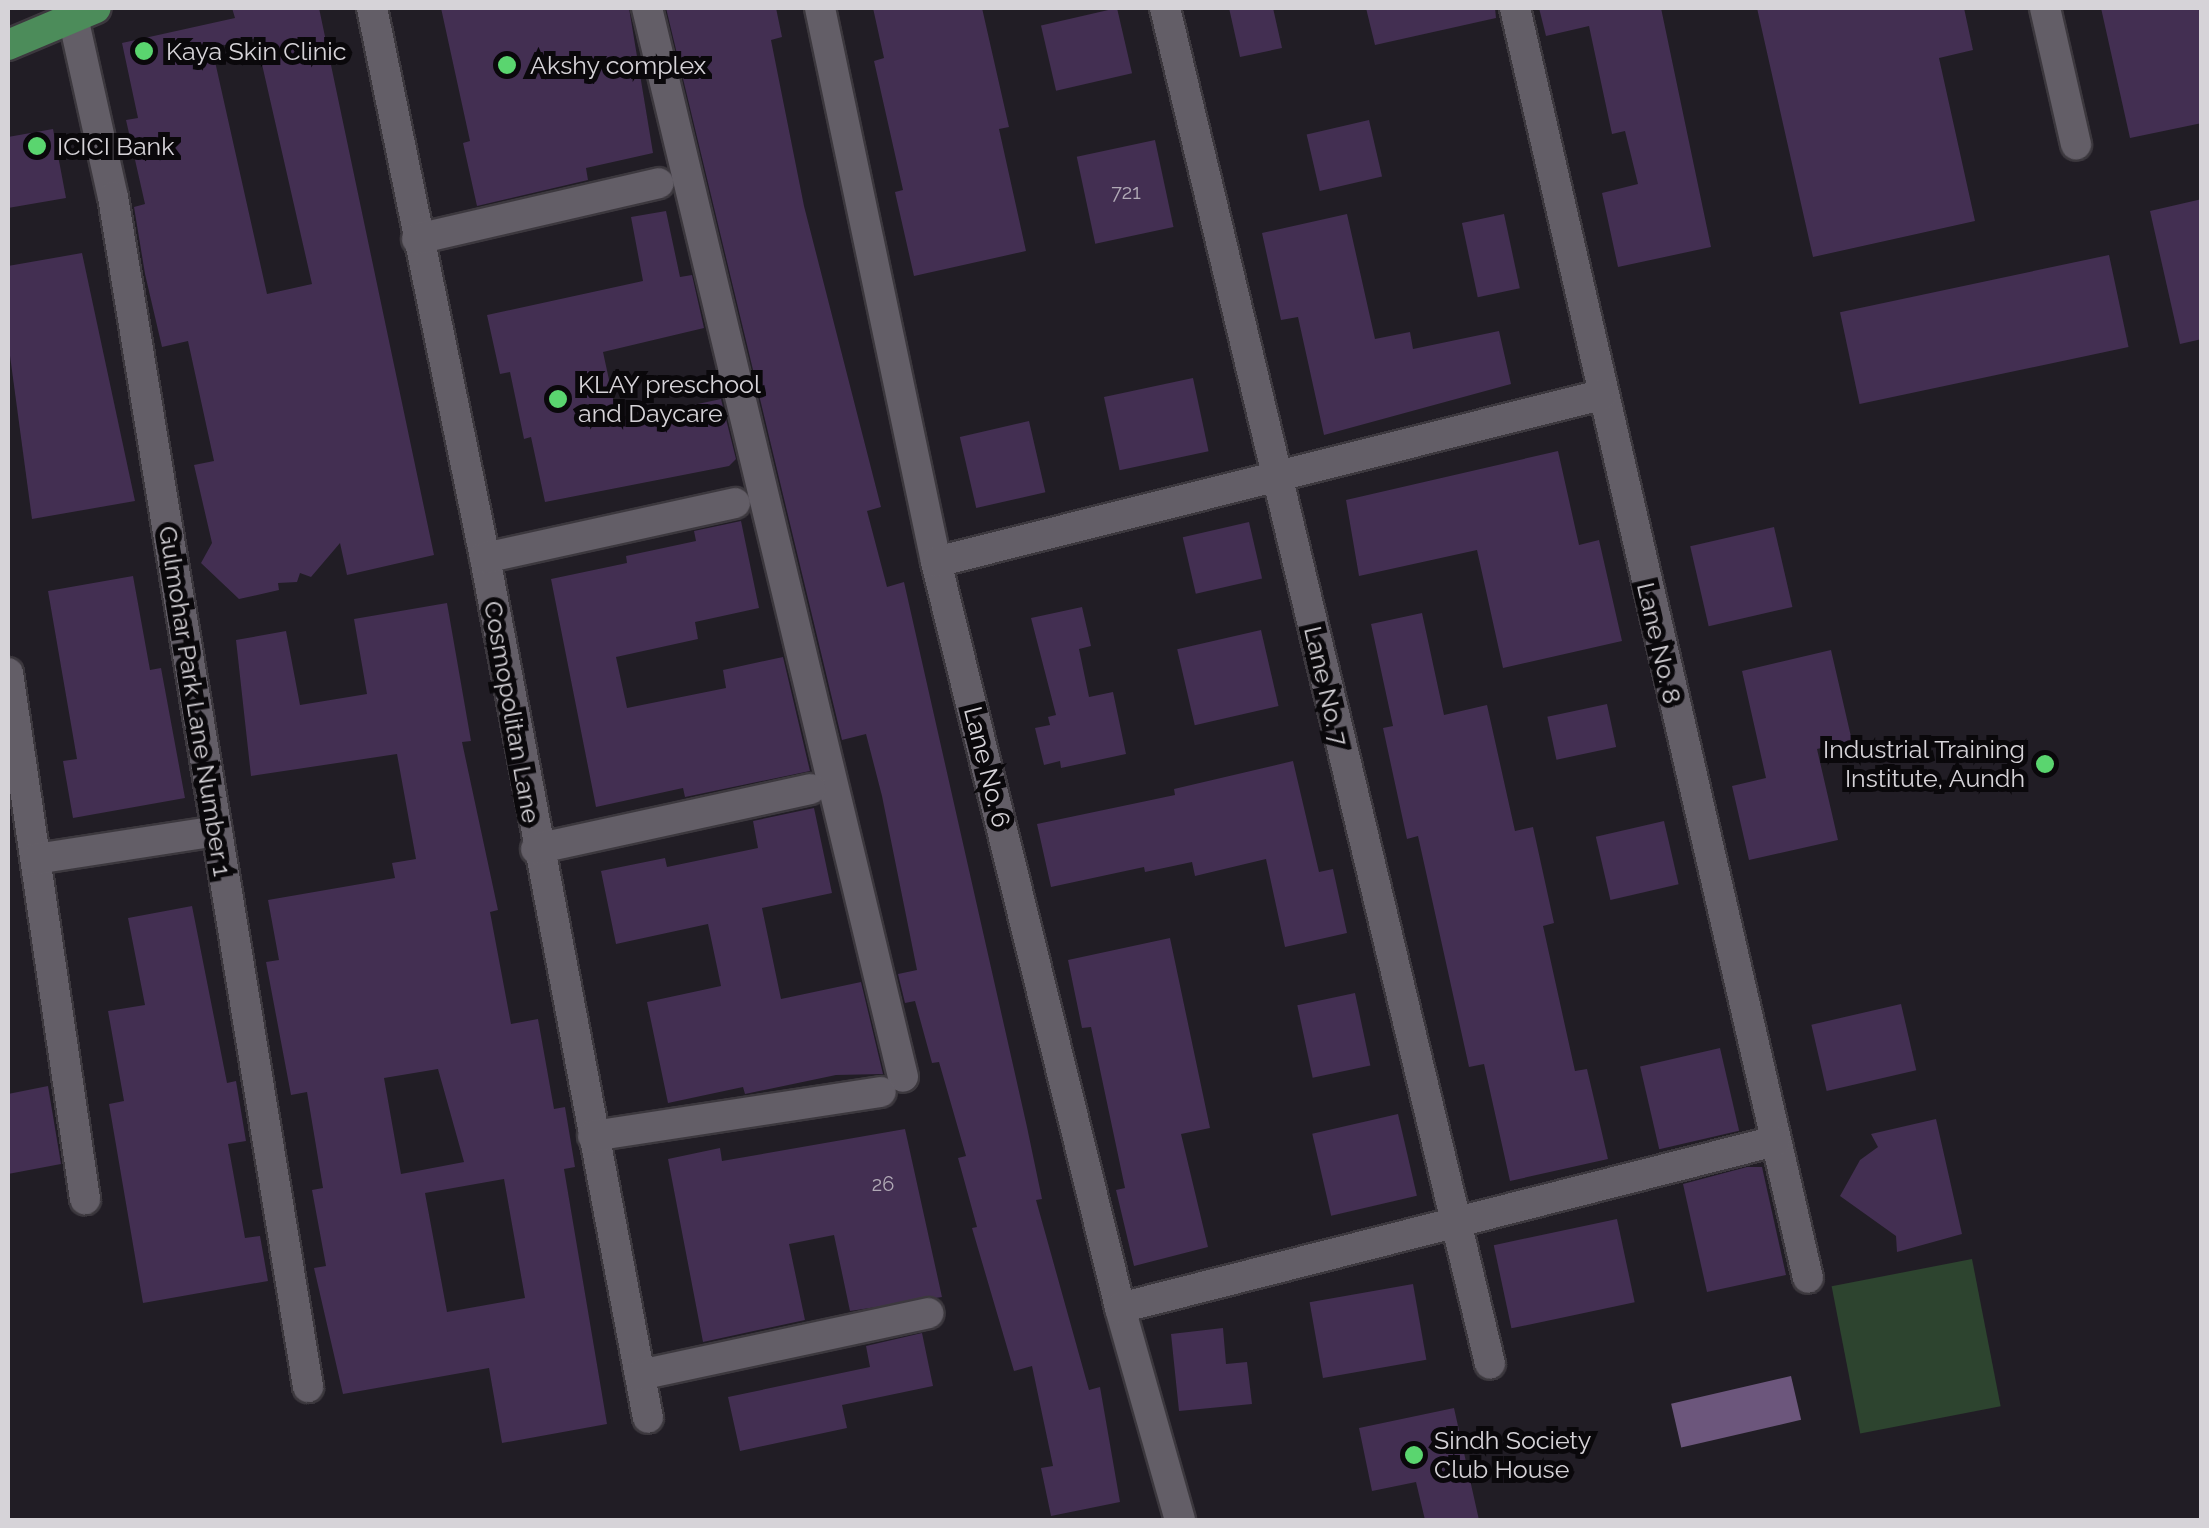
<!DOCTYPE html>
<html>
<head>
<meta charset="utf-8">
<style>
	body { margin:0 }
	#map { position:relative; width:2209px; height:1528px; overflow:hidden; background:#211d25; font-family:Raleway,sans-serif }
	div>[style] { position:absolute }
	.green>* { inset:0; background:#2d442f; transform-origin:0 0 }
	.water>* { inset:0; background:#6c567c; transform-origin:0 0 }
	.building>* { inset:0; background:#432f52; transform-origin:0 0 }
	.roads { filter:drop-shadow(2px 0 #3c383e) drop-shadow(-2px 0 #3c383e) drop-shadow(0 2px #3c383e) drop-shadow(0 -2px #3c383e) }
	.minor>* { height:30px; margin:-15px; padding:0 15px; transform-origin:15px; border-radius:15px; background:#635e67 }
	.major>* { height:30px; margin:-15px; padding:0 15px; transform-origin:15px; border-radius:15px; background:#4c8c5a }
	.dots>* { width:28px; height:28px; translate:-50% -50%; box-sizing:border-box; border:5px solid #0a080b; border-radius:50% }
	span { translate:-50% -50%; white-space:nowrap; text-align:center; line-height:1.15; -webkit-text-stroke:10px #0a080b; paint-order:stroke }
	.number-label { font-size:20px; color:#b1aab6 }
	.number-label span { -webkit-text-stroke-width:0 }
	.poi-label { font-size:25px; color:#d6d3d8 }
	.left { translate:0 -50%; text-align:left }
	.right { translate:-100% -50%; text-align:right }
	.street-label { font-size:25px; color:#d6d3d8 }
	.frame { position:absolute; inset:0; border:10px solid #d6d3d8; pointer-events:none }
</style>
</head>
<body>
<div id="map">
	<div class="green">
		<div style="left:1972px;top:1259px;width:150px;height:143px;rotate:79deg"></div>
	</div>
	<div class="water">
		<div style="left:1791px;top:1376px;width:45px;height:123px;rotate:77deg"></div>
	</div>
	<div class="building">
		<div style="clip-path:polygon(evenodd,232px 8px,319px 8px,434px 555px,347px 575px,340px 543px,311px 577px,300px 573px,297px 582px,278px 583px,279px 590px,239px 599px,201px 563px,212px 543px,194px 465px,214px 461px,188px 341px,162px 347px,145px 274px,134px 207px,145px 204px,126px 120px,138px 118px,122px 43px,235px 18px,232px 8px,256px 38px,312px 284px,267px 294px,212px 48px,256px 38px)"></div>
		<div style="clip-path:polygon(441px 8px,629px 8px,653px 153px,586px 168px,588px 180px,477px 206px,463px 143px,470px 141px)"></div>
		<div style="clip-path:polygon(666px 8px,776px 8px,782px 37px,771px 40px,804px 206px,881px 507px,867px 511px,887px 587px,904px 582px,1027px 1127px,1042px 1199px,1036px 1200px,1089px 1390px,1100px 1387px,1120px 1502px,1051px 1516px,1041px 1468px,1053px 1466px,1032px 1366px,1014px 1371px,972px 1228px,977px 1227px,958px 1158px,966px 1156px,939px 1062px,932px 1063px,915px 1001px,905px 1003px,898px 974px,917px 970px,882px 796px,866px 734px,842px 740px)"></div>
		<div style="clip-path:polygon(873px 8px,982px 8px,1009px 127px,999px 129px,1026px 251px,914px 276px,895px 192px,903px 190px,874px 61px,884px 58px)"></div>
		<div style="left:1117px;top:8px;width:67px;height:78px;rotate:77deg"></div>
		<div style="clip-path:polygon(1229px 8px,1273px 8px,1282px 48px,1240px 57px)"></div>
		<div style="clip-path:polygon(1366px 8px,1495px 8px,1496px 18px,1375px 45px)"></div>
		<div style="clip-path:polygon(1539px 8px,1661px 8px,1711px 247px,1618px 267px,1602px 193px,1638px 184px,1625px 131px,1612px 134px,1589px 26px,1546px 36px)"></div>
		<div style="clip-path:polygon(1757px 8px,1964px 8px,1973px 50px,1939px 58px,1975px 221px,1813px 257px)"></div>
		<div style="clip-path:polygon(2101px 8px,2202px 8px,2202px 123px,2130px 138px)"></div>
		<div style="left:1369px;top:120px;width:58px;height:64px;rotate:77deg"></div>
		<div style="clip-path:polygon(53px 129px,66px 198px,8px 208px,8px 137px)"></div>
		<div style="left:1155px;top:140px;width:89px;height:80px;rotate:78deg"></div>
		<div style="clip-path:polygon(2202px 199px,2202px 339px,2180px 344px,2150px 211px)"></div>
		<div style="clip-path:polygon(666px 211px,680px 277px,692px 275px,704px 328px,603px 352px,618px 421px,721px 399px,736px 459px,729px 466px,545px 502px,531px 437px,524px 439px,510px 372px,500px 374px,487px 315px,643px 281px,631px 217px)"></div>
		<div style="clip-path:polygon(1347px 214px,1375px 339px,1410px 332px,1413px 349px,1499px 331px,1511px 384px,1324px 435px,1298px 317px,1281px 320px,1262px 233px)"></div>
		<div style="left:1504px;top:214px;width:76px;height:43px;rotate:78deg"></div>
		<div style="clip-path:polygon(82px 253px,135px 501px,32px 519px,8px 341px,8px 266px)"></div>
		<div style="left:2109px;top:255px;width:94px;height:275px;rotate:78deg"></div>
		<div style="left:1193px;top:378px;width:75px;height:91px;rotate:78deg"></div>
		<div style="left:1029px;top:421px;width:73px;height:71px;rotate:77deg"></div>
		<div style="clip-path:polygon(1558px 451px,1579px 545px,1599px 540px,1622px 641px,1503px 668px,1477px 550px,1359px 576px,1346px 500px)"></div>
		<div style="clip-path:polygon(741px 521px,759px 608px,695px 622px,698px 639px,616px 657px,627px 708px,726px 688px,723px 670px,783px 657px,810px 771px,685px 797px,683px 788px,596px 807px,551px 579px,627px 563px,626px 556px,696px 541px,694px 531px)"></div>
		<div style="left:1249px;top:522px;width:58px;height:68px;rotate:77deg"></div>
		<div style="left:1774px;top:527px;width:82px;height:86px;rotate:77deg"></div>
		<div style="clip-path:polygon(133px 576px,150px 670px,161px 668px,185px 798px,73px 818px,63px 761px,77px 759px,48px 591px)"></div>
		<div style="clip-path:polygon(evenodd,447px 603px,471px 741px,462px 742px,498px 910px,490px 912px,511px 1024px,538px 1019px,554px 1109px,565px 1107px,575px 1167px,564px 1169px,607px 1424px,502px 1443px,489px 1368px,343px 1394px,314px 1268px,326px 1266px,312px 1190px,323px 1188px,307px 1092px,291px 1095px,266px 962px,279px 960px,268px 900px,395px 878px,392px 863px,416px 859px,397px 754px,251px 776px,236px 640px,286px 631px,300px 705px,367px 694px,354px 619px,447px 603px,438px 1069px,464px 1162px,401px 1174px,384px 1078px,438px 1069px,447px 603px,504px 1179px,525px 1298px,447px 1312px,425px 1193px,504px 1179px)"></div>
		<div style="clip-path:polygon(1082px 607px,1091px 646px,1079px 649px,1089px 697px,1113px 692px,1126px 754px,1061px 768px,1060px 761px,1044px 765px,1035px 728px,1050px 725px,1048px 717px,1056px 715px,1031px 618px)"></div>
		<div style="clip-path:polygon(1422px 613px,1444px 715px,1487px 705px,1515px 831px,1533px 827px,1554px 923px,1543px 926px,1575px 1071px,1587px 1069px,1608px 1159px,1510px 1181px,1484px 1064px,1469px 1067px,1418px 836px,1407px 839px,1383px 728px,1393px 726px,1371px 624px)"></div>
		<div style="left:1261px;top:630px;width:78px;height:86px;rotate:77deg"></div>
		<div style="clip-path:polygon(1831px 650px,1852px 741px,1817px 749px,1838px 840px,1749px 860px,1732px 786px,1766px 778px,1742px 671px)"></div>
		<div style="left:1607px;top:704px;width:44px;height:61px;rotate:78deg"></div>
		<div style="clip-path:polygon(1293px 761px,1319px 872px,1333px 869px,1347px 933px,1285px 947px,1266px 859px,1195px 876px,1192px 862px,1145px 872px,1144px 867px,1051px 887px,1037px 824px,1175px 795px,1174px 789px)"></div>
		<div style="clip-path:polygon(814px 808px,832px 893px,762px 908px,781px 999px,861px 982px,883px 1074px,836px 1075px,745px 1094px,743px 1087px,668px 1103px,647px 1002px,721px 986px,708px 924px,616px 944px,601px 871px,665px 858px,667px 867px,758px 848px,753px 821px)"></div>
		<div style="left:1664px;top:821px;width:65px;height:70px;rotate:77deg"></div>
		<div style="clip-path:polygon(192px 906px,227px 1083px,236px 1081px,246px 1141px,228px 1144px,245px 1238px,260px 1236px,268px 1281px,143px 1303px,109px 1104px,124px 1101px,108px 1011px,145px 1005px,128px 918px)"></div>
		<div style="clip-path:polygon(1170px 938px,1210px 1128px,1181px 1134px,1208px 1247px,1134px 1266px,1116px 1190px,1125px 1188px,1091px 1027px,1082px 1028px,1068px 960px)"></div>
		<div style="left:1355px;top:993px;width:74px;height:59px;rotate:78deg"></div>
		<div style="left:1901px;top:1004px;width:68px;height:92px;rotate:77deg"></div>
		<div style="left:1720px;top:1048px;width:85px;height:82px;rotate:77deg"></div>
		<div style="clip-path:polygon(48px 1086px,61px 1164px,8px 1174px,8px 1094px)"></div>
		<div style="left:1398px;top:1114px;width:84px;height:88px;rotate:77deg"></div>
		<div style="clip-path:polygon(1936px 1119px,1962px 1234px,1897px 1252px,1896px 1236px,1840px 1196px,1860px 1160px,1878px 1147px,1871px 1134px)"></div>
		<div style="clip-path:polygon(905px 1129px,942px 1297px,850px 1311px,834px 1235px,789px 1244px,805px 1320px,703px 1342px,668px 1159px,720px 1148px,722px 1161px)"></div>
		<div style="clip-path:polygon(1747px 1167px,1762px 1167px,1786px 1275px,1707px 1292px,1683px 1184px)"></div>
		<div style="left:1617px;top:1219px;width:85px;height:126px;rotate:78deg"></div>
		<div style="left:1413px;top:1284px;width:77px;height:105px;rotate:80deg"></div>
		<div style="clip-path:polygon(1223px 1328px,1226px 1364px,1247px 1362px,1252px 1404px,1179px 1411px,1171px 1334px)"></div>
		<div style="clip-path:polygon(922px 1333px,933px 1386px,842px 1405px,847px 1428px,740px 1451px,728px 1397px,870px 1367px,866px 1346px)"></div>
		<div style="clip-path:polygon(1454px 1408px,1479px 1520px,1425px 1520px,1416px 1482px,1372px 1491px,1359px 1428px)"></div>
	</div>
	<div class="roads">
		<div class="minor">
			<div style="left:372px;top:8px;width:561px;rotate:78.39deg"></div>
			<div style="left:485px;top:558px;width:875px;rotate:79.27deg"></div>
			<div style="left:647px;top:8px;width:1099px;rotate:76.53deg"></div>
			<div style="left:820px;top:8px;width:566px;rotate:78.17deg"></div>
			<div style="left:936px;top:562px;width:768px;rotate:76.14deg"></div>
			<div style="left:1120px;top:1308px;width:220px;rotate:74.2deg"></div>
			<div style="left:1165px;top:8px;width:1394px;rotate:76.52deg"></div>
			<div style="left:1515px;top:8px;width:1303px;rotate:77.01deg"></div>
			<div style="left:2045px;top:8px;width:140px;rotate:77.2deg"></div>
			<div style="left:73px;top:17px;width:184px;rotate:77.5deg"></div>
			<div style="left:113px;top:197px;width:1206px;rotate:80.69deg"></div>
			<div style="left:417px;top:239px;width:248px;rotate:-13deg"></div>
			<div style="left:485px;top:558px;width:256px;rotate:-12.4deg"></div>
			<div style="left:936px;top:562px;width:686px;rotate:-14.1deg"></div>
			<div style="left:8px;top:673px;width:532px;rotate:81.67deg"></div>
			<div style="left:536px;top:849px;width:281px;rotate:-12.3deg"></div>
			<div style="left:36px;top:859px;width:183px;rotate:-8.8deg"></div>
			<div style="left:593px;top:1136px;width:291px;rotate:-8.7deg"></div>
			<div style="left:1120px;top:1308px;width:676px;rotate:-14.3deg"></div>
			<div style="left:640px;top:1375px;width:295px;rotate:-12.1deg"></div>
		</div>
		<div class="major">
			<div style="left:8px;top:45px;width:95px;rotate:-22.8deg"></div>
		</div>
	</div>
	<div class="dots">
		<div style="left:144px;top:51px;background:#5ad56f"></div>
		<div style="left:507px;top:65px;background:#5ad56f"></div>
		<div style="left:37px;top:146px;background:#5ad56f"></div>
		<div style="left:558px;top:399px;background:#5ad56f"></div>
		<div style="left:2045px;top:764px;background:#5ad56f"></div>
		<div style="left:1414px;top:1455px;background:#5ad56f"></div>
	</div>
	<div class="number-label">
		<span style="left:1126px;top:192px">721</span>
		<span style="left:883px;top:1184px">26</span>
	</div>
	<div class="poi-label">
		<span class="left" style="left:166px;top:51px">Kaya Skin Clinic</span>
		<span class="left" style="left:530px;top:65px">Akshy complex</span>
		<span class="left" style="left:57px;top:146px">ICICI Bank</span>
		<span class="left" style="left:578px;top:399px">KLAY preschool<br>and Daycare</span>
		<span class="right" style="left:2025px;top:764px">Industrial Training<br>Institute, Aundh</span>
		<span class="left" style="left:1434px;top:1455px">Sindh Society<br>Club House</span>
	</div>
	<div class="street-label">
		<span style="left:1659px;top:643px;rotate:77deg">Lane No. 8</span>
		<span style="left:1326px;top:686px;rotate:77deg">Lane No. 7</span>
		<span style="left:195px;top:701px;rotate:81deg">Gulmohar Park Lane Number 1</span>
		<span style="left:512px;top:712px;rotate:80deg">Cosmopolitan Lane</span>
		<span style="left:987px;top:767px;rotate:76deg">Lane No. 6</span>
	</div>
	<div class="frame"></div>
</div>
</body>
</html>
